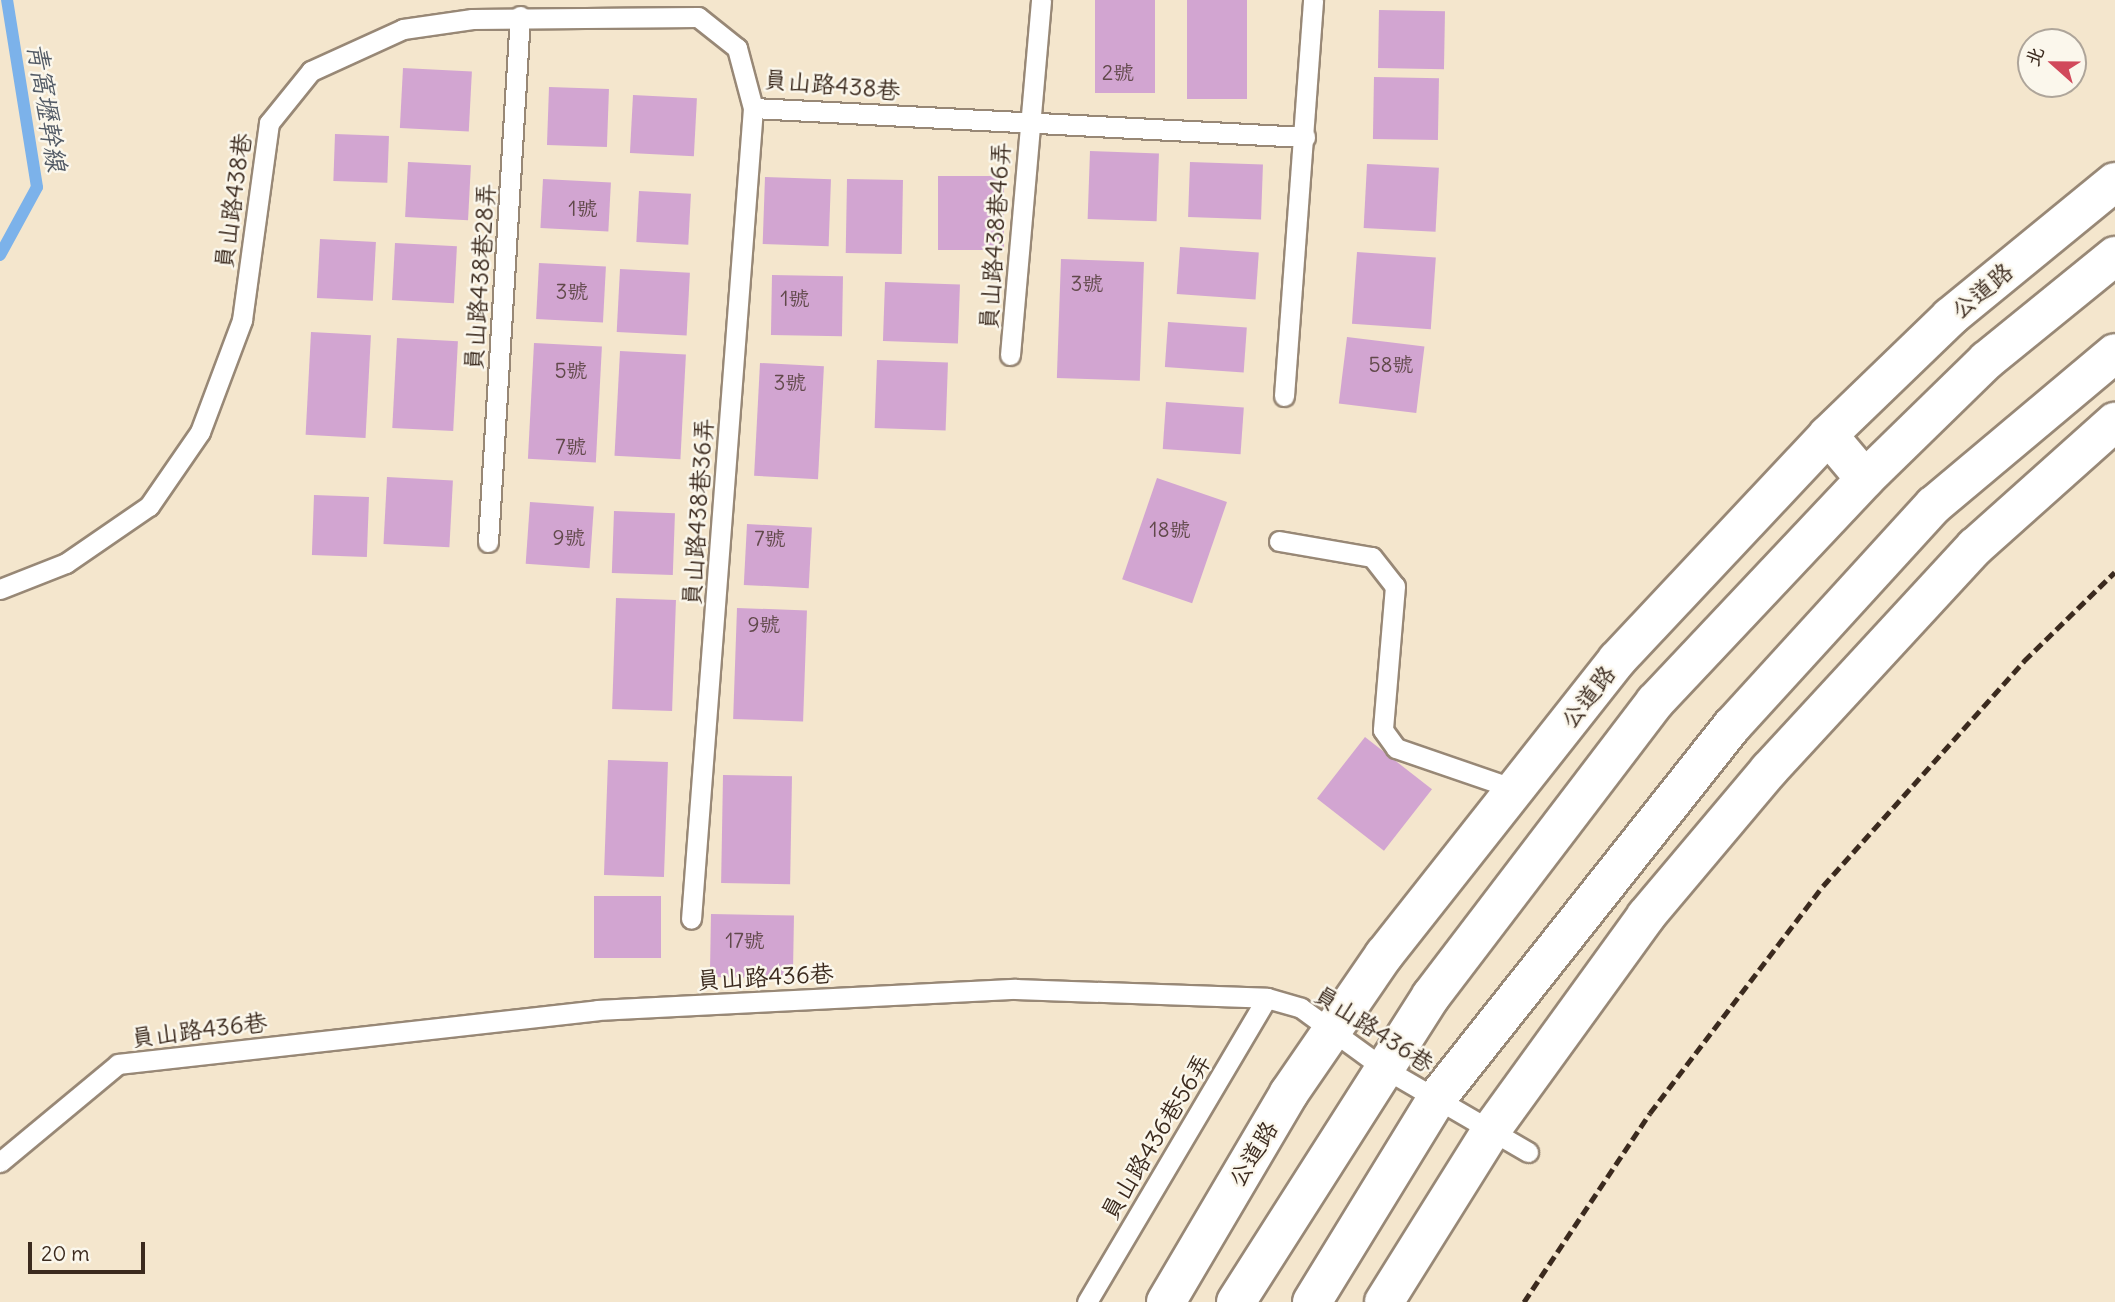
<!DOCTYPE html>
<html>
<head>
<meta charset="utf-8">
<style>
	body { margin:0 }
	#map { position:relative; width:2115px; height:1302px; overflow:hidden; background:#f4e6cd; font-family:Delius,"LXGW WenKai TC",sans-serif }
	div>[style] { position:absolute }
	.stream>* { height:12px; margin:-6px; padding:0 6px; transform-origin:6px; border-radius:6px; background:#7cb2ea }
	.building>* { inset:0; background:#d2a5d1; transform-origin:0 0 }
	.roads { filter:drop-shadow(2px 0 #988876) drop-shadow(-2px 0 #988876) drop-shadow(0 2px #988876) drop-shadow(0 -2px #988876) }
	.service>* { height:19px; margin:-9.5px; padding:0 9.5px; transform-origin:9.5px; border-radius:9.5px; background:#fff }
	.minor>* { height:38px; margin:-19px; padding:0 19px; transform-origin:19px; border-radius:19px; background:#fff }
	.tertiary>* { height:38px; margin:-19px; padding:0 19px; transform-origin:19px; border-radius:19px; background:#fff }
	.rail>* { height:5px; margin-top:-2.5px; transform-origin:0; background:repeating-linear-gradient(90deg,#3b2a1e 0 10px,transparent 0 15px) }
	span { translate:-50% -50%; white-space:nowrap; text-align:center; line-height:1.15; -webkit-text-stroke:5px #fbf7ec; paint-order:stroke }
	.number-label { font-size:21px; color:#61494b }
	.number-label span { -webkit-text-stroke-width:0 }
	.street-label { font-size:24px; color:#3b2a1e }
	.water-label { font-size:26px; color:#525a65; font-style:italic }
	.north { position:absolute; left:2017px; top:28px; width:70px; height:70px; box-sizing:border-box; background:#fbf7ec; border:2px solid #aea59a; border-radius:50%; rotate:291deg; font-size:19px; font-weight:700; line-height:28px; text-align:center; color:#3b2a1e }
	.north::after { content:''; display:block; margin:auto; width:24px; height:32px; background:#d1495b; clip-path:polygon(50% 0,100% 100%,50% 72%,0 100%) }
	.scale { position:absolute; left:28px; top:1242px; width:117px; height:32px; box-sizing:border-box; border:4px solid #3b2a1e; border-top:0; padding-left:9px; font-size:21px; line-height:24px; white-space:nowrap; color:#3b2a1e; -webkit-text-stroke:5px #fbf7ec; paint-order:stroke }
</style>
</head>
<body>
<div id="map">
	<div class="stream">
		<div style="left:0;top:255px;width:77px;rotate:-61.4deg"></div>
		<div style="left:37px;top:187px;width:189px;rotate:-99.1deg"></div>
	</div>
	<div class="building">
		<div style="left:1095px;top:0;width:60px;height:93px"></div>
		<div style="left:1187px;top:0;width:60px;height:99px"></div>
		<div style="left:1379px;top:10px;width:66px;height:58px;rotate:1deg"></div>
		<div style="left:403px;top:68px;width:69px;height:60px;rotate:3deg"></div>
		<div style="left:1374px;top:77px;width:65px;height:62px;rotate:1deg"></div>
		<div style="left:549px;top:87px;width:60px;height:58px;rotate:2deg"></div>
		<div style="left:633px;top:95px;width:64px;height:58px;rotate:3deg"></div>
		<div style="left:335px;top:134px;width:54px;height:47px;rotate:2deg"></div>
		<div style="left:1090px;top:151px;width:69px;height:68px;rotate:2deg"></div>
		<div style="left:408px;top:162px;width:63px;height:55px;rotate:3deg"></div>
		<div style="left:1190px;top:162px;width:73px;height:55px;rotate:2deg"></div>
		<div style="left:1367px;top:164px;width:72px;height:64px;rotate:3deg"></div>
		<div style="left:938px;top:176px;width:66px;height:74px"></div>
		<div style="left:765px;top:177px;width:66px;height:67px;rotate:2deg"></div>
		<div style="left:543px;top:179px;width:68px;height:49px;rotate:3deg"></div>
		<div style="left:847px;top:179px;width:56px;height:74px;rotate:1deg"></div>
		<div style="left:639px;top:191px;width:52px;height:51px;rotate:3deg"></div>
		<div style="left:320px;top:239px;width:56px;height:59px;rotate:3deg"></div>
		<div style="left:395px;top:243px;width:62px;height:57px;rotate:3deg"></div>
		<div style="left:1180px;top:247px;width:79px;height:47px;rotate:4deg"></div>
		<div style="left:1357px;top:252px;width:79px;height:72px;rotate:4deg"></div>
		<div style="left:1061px;top:259px;width:83px;height:119px;rotate:2deg"></div>
		<div style="left:539px;top:263px;width:67px;height:56px;rotate:3deg"></div>
		<div style="left:620px;top:269px;width:70px;height:63px;rotate:3deg"></div>
		<div style="left:772px;top:275px;width:71px;height:60px;rotate:1deg"></div>
		<div style="left:885px;top:282px;width:75px;height:59px;rotate:2deg"></div>
		<div style="left:1168px;top:322px;width:79px;height:45px;rotate:4deg"></div>
		<div style="left:311px;top:332px;width:60px;height:103px;rotate:3deg"></div>
		<div style="left:1347px;top:337px;width:78px;height:67px;rotate:7deg"></div>
		<div style="left:397px;top:338px;width:61px;height:90px;rotate:3deg"></div>
		<div style="left:534px;top:343px;width:68px;height:116px;rotate:3deg"></div>
		<div style="left:620px;top:351px;width:66px;height:105px;rotate:3deg"></div>
		<div style="left:877px;top:360px;width:71px;height:68px;rotate:2deg"></div>
		<div style="left:760px;top:363px;width:64px;height:113px;rotate:3deg"></div>
		<div style="left:1166px;top:402px;width:78px;height:47px;rotate:4deg"></div>
		<div style="left:387px;top:477px;width:66px;height:67px;rotate:3deg"></div>
		<div style="left:1157px;top:478px;width:74px;height:107px;rotate:19deg"></div>
		<div style="left:314px;top:495px;width:55px;height:60px;rotate:2deg"></div>
		<div style="left:530px;top:502px;width:64px;height:62px;rotate:4deg"></div>
		<div style="left:614px;top:511px;width:61px;height:62px;rotate:2deg"></div>
		<div style="left:747px;top:524px;width:65px;height:61px;rotate:3deg"></div>
		<div style="left:616px;top:598px;width:60px;height:111px;rotate:2deg"></div>
		<div style="left:737px;top:608px;width:70px;height:111px;rotate:2deg"></div>
		<div style="left:1365px;top:737px;width:85px;height:78px;rotate:38deg"></div>
		<div style="left:608px;top:760px;width:60px;height:115px;rotate:2deg"></div>
		<div style="left:723px;top:775px;width:69px;height:108px;rotate:1deg"></div>
		<div style="left:594px;top:896px;width:67px;height:62px"></div>
		<div style="left:711px;top:914px;width:83px;height:63px;rotate:1deg"></div>
	</div>
	<div class="roads">
		<div class="service">
			<div style="left:753px;top:108px;width:553px;rotate:3.01deg"></div>
			<div style="left:1010px;top:355px;width:356px;rotate:-85deg"></div>
			<div style="left:1284px;top:396px;width:397px;rotate:-85.8deg"></div>
			<div style="left:1279px;top:541px;width:94px;rotate:9.8deg"></div>
			<div style="left:1372px;top:557px;width:37px;rotate:52deg"></div>
			<div style="left:1395px;top:586px;width:144px;rotate:94.8deg"></div>
			<div style="left:1383px;top:730px;width:22px;rotate:54deg"></div>
			<div style="left:1396px;top:748px;width:126px;rotate:19deg"></div>
			<div style="left:488px;top:542px;width:527px;rotate:-86.52deg"></div>
			<div style="left:0;top:589px;width:71px;rotate:-21.5deg"></div>
			<div style="left:66px;top:563px;width:101px;rotate:-34.5deg"></div>
			<div style="left:149px;top:506px;width:90px;rotate:-55.4deg"></div>
			<div style="left:200px;top:432px;width:120px;rotate:-69.4deg"></div>
			<div style="left:242px;top:320px;width:199px;rotate:-82.2deg"></div>
			<div style="left:269px;top:123px;width:67px;rotate:-51.1deg"></div>
			<div style="left:311px;top:71px;width:101px;rotate:-24.5deg"></div>
			<div style="left:403px;top:29px;width:70px;rotate:-8.2deg"></div>
			<div style="left:472px;top:19px;width:226px;rotate:-0.5deg"></div>
			<div style="left:698px;top:17px;width:50px;rotate:38.5deg"></div>
			<div style="left:737px;top:48px;width:62px;rotate:75.1deg"></div>
			<div style="left:753px;top:108px;width:813px;rotate:94.37deg"></div>
			<div style="left:0;top:1162px;width:153px;rotate:-39.7deg"></div>
			<div style="left:118px;top:1064px;width:482px;rotate:-6.4deg"></div>
			<div style="left:597px;top:1010px;width:419px;rotate:-2.9deg"></div>
			<div style="left:1015px;top:989px;width:252px;rotate:2deg"></div>
			<div style="left:1267px;top:998px;width:35px;rotate:16deg"></div>
			<div style="left:1301px;top:1008px;width:100px;rotate:36.1deg"></div>
			<div style="left:1382px;top:1067px;width:169px;rotate:30.2deg"></div>
			<div style="left:1087px;top:1302px;width:353px;rotate:-59.4deg"></div>
		</div>
		<div class="minor">
			<div style="left:1828px;top:435px;width:57px;rotate:49.9deg"></div>
		</div>
		<div class="tertiary">
			<div style="left:1166px;top:1302px;width:243px;rotate:-59.5deg"></div>
			<div style="left:1289px;top:1093px;width:168px;rotate:-55.5deg"></div>
			<div style="left:1384px;top:955px;width:376px;rotate:-51.7deg"></div>
			<div style="left:1617px;top:660px;width:308px;rotate:-46.8deg"></div>
			<div style="left:1828px;top:435px;width:170px;rotate:-44deg"></div>
			<div style="left:1950px;top:317px;width:213px;rotate:-39.3deg"></div>
			<div style="left:1236px;top:1302px;width:363px;rotate:-57.5deg"></div>
			<div style="left:1431px;top:996px;width:370px;rotate:-52.7deg"></div>
			<div style="left:1655px;top:702px;width:306px;rotate:-46.7deg"></div>
			<div style="left:1865px;top:479px;width:170px;rotate:-44.3deg"></div>
			<div style="left:1987px;top:360px;width:165px;rotate:-39.1deg"></div>
			<div style="left:1312px;top:1302px;width:239px;rotate:-58.5deg"></div>
			<div style="left:1437px;top:1098px;width:475px;rotate:-51.6deg"></div>
			<div style="left:1732px;top:726px;width:299px;rotate:-47.6deg"></div>
			<div style="left:1934px;top:505px;width:236px;rotate:-40deg"></div>
			<div style="left:1384px;top:1302px;width:204px;rotate:-58deg"></div>
			<div style="left:1492px;top:1129px;width:263px;rotate:-54.1deg"></div>
			<div style="left:1646px;top:916px;width:191px;rotate:-49.9deg"></div>
			<div style="left:1769px;top:770px;width:304px;rotate:-47.3deg"></div>
			<div style="left:1975px;top:547px;width:188px;rotate:-41.8deg"></div>
		</div>
	</div>
	<div class="rail">
		<div style="left:1524px;top:1302px;width:227px;rotate:-56.3deg"></div>
		<div style="left:1650px;top:1113px;width:285px;rotate:-52.7deg"></div>
		<div style="left:1823px;top:886px;width:302px;rotate:-48.2deg"></div>
		<div style="left:2024px;top:661px;width:127px;rotate:-44.4deg"></div>
	</div>
	<div class="number-label">
		<span style="left:1118px;top:73px">2號</span>
		<span style="left:583px;top:209px">1號</span>
		<span style="left:1087px;top:284px">3號</span>
		<span style="left:572px;top:292px">3號</span>
		<span style="left:795px;top:299px">1號</span>
		<span style="left:1391px;top:365px">58號</span>
		<span style="left:571px;top:371px">5號</span>
		<span style="left:790px;top:383px">3號</span>
		<span style="left:571px;top:447px">7號</span>
		<span style="left:1170px;top:530px">18號</span>
		<span style="left:569px;top:538px">9號</span>
		<span style="left:770px;top:539px">7號</span>
		<span style="left:764px;top:625px">9號</span>
		<span style="left:745px;top:941px">17號</span>
	</div>
	<div class="street-label">
		<span style="left:832px;top:85px;rotate:5deg">員山路438巷</span>
		<span style="left:233px;top:201px;rotate:-82deg">員山路438巷</span>
		<span style="left:995px;top:236px;rotate:-86deg">員山路438巷46弄</span>
		<span style="left:480px;top:277px;rotate:-86deg">員山路438巷28弄</span>
		<span style="left:1982px;top:291px;rotate:-40deg">公道路</span>
		<span style="left:698px;top:512px;rotate:-86deg">員山路438巷36弄</span>
		<span style="left:1588px;top:697px;rotate:-52deg">公道路</span>
		<span style="left:765px;top:977px;rotate:-3deg">員山路436巷</span>
		<span style="left:1374px;top:1029px;rotate:33deg">員山路436巷</span>
		<span style="left:199px;top:1030px;rotate:-7deg">員山路436巷</span>
		<span style="left:1156px;top:1137px;rotate:-59deg">員山路436巷56弄</span>
		<span style="left:1253px;top:1154px;rotate:-59deg">公道路</span>
	</div>
	<div class="water-label">
		<span style="left:47px;top:107px;rotate:81deg">青窩壢幹線</span>
	</div>
	<div class="north">北</div>
	<div class="scale">20 m</div>
</div>
</body>
</html>
